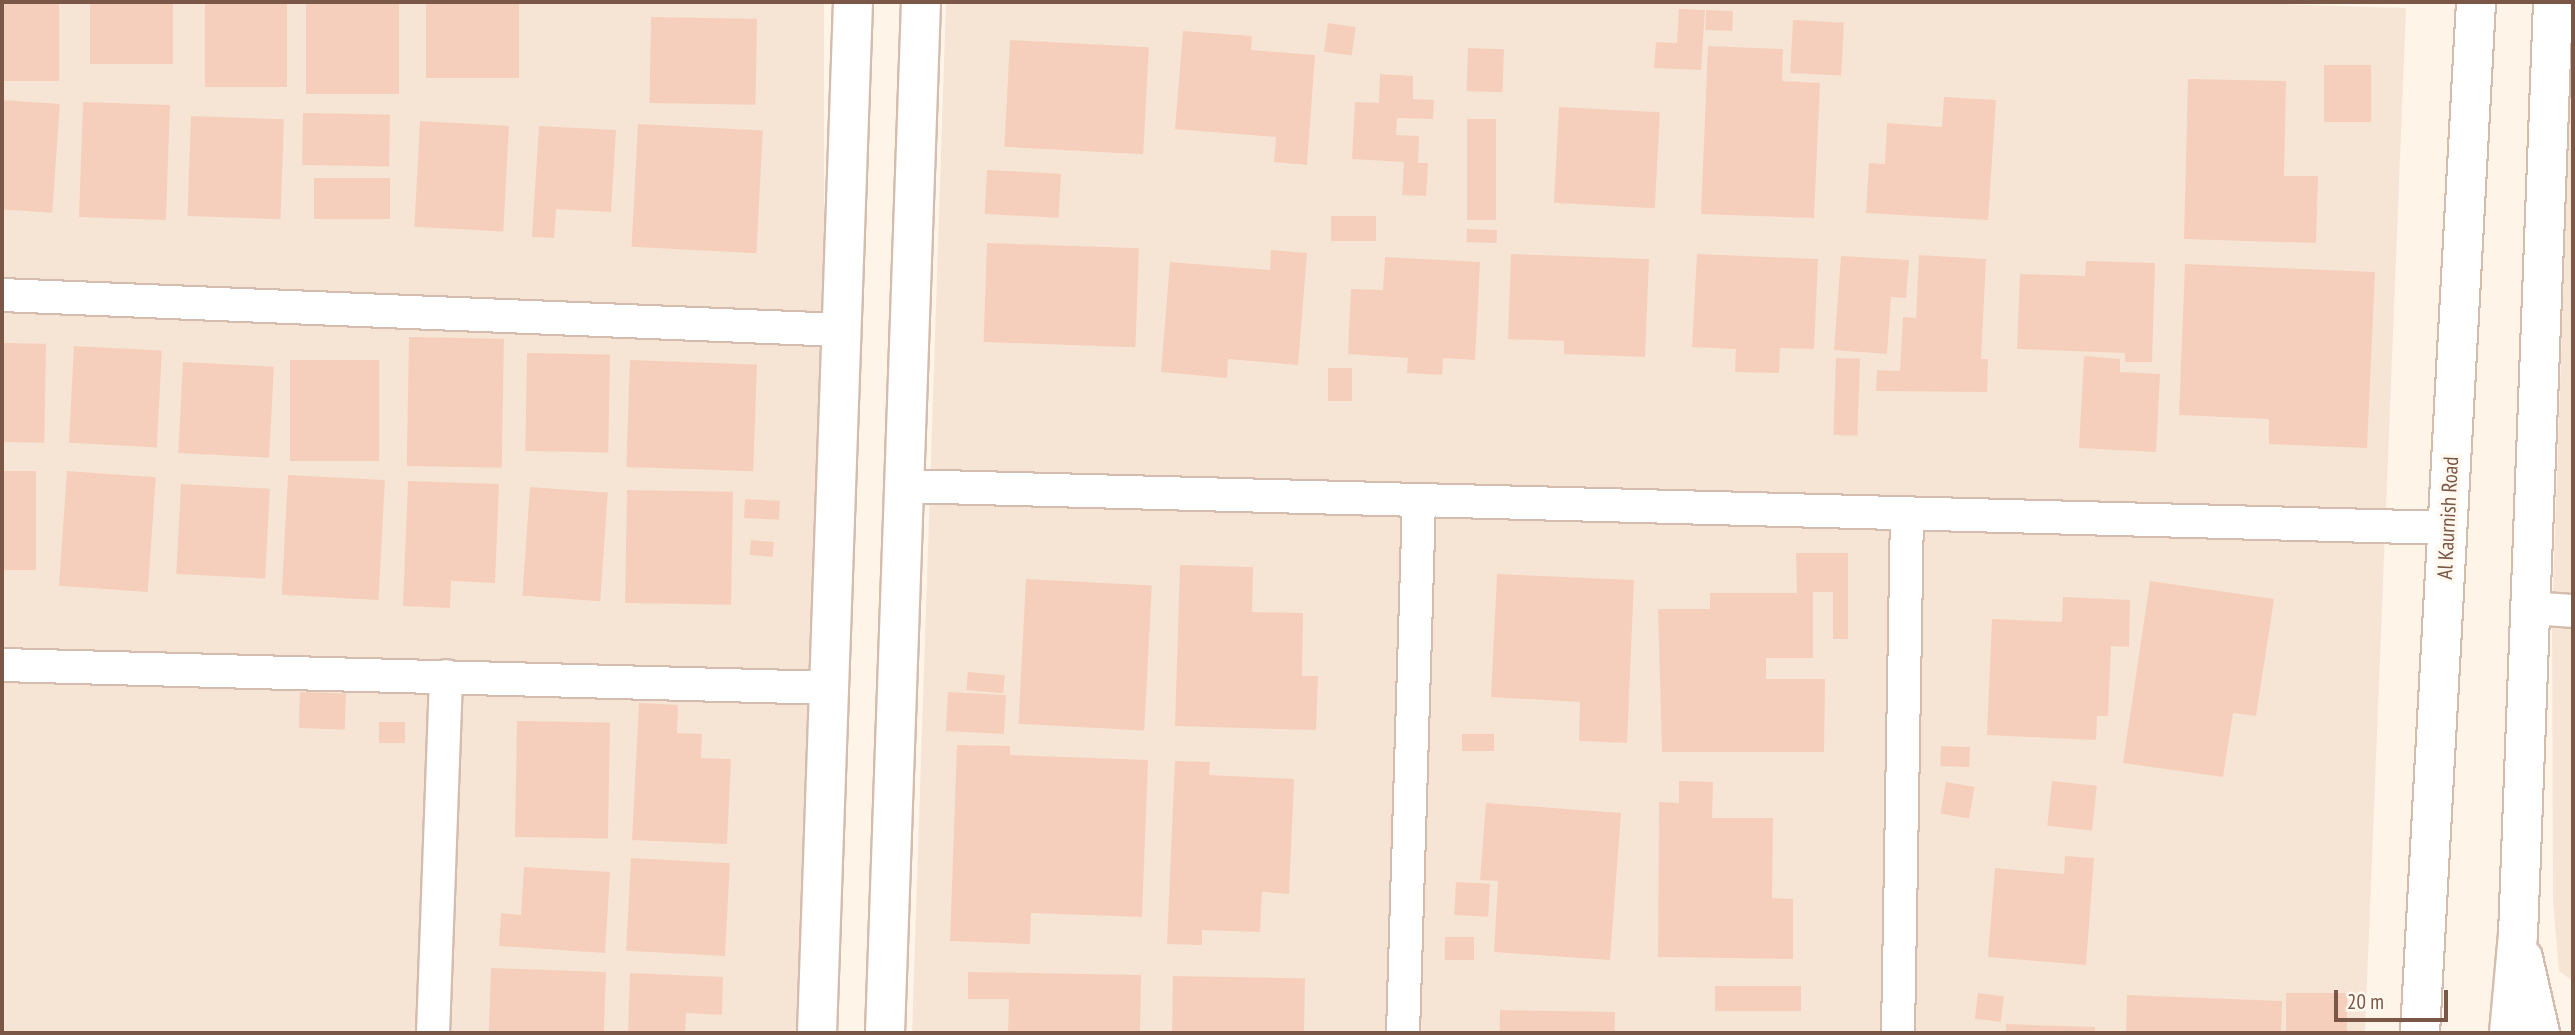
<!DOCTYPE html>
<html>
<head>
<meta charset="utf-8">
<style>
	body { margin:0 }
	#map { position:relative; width:2575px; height:1035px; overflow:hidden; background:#fef4e7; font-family:"PT Sans Narrow",sans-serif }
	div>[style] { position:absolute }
	.residential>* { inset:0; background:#f6e5d4; transform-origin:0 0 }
	.building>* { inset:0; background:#f6cfbc; transform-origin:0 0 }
	.roads { filter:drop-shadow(2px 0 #d4bcae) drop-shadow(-2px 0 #d4bcae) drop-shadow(0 2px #d4bcae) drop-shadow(0 -2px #d4bcae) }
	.minor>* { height:32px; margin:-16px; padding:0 16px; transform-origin:16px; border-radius:16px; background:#fff }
	.tertiary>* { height:38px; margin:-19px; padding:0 19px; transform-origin:19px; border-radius:19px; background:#fff }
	span { translate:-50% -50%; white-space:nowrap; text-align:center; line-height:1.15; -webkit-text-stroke:7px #fff8ef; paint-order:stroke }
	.street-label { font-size:21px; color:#7b5748 }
	.frame { position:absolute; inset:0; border:4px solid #7b5748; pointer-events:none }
	.scale { position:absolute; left:2334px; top:990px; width:114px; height:32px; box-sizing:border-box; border:4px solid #7b5748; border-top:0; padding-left:9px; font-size:21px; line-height:24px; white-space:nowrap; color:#7b5748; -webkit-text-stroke:5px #fff8ef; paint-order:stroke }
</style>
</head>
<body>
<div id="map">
	<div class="residential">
		<div style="left:2px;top:2px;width:822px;height:1031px"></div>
		<div style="clip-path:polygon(946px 2px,2212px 2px,2406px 8px,2365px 1033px,912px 1033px)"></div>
		<div style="clip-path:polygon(2573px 2px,2573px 981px,2559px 971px,2553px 901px,2552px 621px)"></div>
	</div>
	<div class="building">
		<div style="left:2px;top:2px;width:57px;height:79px"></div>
		<div style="left:90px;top:2px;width:83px;height:62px"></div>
		<div style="left:205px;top:2px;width:82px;height:85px"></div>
		<div style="left:306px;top:2px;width:93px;height:92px"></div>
		<div style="left:426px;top:2px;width:93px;height:76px"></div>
		<div style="clip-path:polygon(1679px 9px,1705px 10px,1701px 70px,1654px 68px,1656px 42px,1677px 43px)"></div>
		<div style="left:1706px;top:10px;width:27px;height:20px;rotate:2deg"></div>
		<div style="left:651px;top:17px;width:106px;height:86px;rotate:1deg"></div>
		<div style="left:1793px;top:20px;width:51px;height:53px;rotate:3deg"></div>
		<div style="left:1328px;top:23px;width:28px;height:29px;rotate:8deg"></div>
		<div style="clip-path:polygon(1183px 31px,1252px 36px,1251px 50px,1315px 55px,1307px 165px,1274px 162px,1276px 137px,1175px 129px)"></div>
		<div style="left:1010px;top:40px;width:139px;height:107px;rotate:3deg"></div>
		<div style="clip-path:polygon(1708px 46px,1783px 49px,1782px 81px,1820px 83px,1814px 218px,1701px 214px)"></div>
		<div style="left:1468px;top:48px;width:36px;height:43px;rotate:2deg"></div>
		<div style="left:2324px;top:65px;width:47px;height:57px"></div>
		<div style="clip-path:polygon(1380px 74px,1413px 76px,1413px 99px,1434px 100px,1433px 119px,1397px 118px,1396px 135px,1419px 136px,1418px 163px,1428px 163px,1426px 196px,1402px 195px,1404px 162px,1352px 159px,1355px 102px,1379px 103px)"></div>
		<div style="clip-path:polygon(2188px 79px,2286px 81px,2284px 176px,2318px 176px,2316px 243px,2184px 239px)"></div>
		<div style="clip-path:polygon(1944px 97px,1996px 100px,1988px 220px,1866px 213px,1869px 163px,1885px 164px,1887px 123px,1942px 127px)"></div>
		<div style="left:2px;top:100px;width:58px;height:109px;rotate:4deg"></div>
		<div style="left:83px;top:102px;width:87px;height:115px;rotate:2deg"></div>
		<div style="left:1559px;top:107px;width:101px;height:96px;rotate:3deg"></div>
		<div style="left:303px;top:113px;width:87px;height:52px;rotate:1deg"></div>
		<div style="left:191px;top:116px;width:93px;height:100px;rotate:2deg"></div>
		<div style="left:1467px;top:119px;width:29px;height:101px"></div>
		<div style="left:420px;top:121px;width:89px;height:106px;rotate:3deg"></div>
		<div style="left:638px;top:124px;width:125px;height:123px;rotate:3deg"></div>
		<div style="clip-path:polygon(539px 126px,616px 130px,611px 212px,556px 209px,554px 238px,532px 237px)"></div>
		<div style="left:987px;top:170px;width:74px;height:44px;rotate:3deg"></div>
		<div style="left:314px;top:178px;width:76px;height:41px"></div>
		<div style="left:1331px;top:216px;width:45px;height:25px"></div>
		<div style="left:1467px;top:229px;width:30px;height:13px;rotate:2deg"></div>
		<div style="left:987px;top:243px;width:152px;height:99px;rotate:2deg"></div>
		<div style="clip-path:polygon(1271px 250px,1307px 253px,1298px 365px,1228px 359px,1227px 378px,1161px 372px,1170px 262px,1270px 270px)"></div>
		<div style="clip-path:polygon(1511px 254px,1649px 259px,1645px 357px,1564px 354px,1564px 341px,1508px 339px)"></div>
		<div style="clip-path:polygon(1697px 254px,1818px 259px,1814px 349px,1780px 348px,1779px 373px,1735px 372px,1736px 349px,1692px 347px)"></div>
		<div style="clip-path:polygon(1919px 255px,1986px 259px,1981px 359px,1988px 359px,1987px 392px,1876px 391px,1877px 370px,1900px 371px,1903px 317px,1916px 318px)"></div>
		<div style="clip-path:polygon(1841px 256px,1909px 260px,1906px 298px,1891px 297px,1887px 354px,1834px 350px)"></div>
		<div style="clip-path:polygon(1385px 257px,1480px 262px,1475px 360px,1443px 358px,1442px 375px,1407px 373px,1408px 358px,1348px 354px,1351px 289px,1383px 290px)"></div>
		<div style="clip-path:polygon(2086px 261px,2155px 263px,2152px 362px,2125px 362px,2125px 353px,2017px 349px,2020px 274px,2085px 276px)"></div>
		<div style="clip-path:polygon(2185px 264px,2375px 272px,2367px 448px,2269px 444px,2269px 419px,2179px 415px)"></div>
		<div style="left:409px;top:337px;width:95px;height:129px;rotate:1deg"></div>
		<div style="left:2px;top:343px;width:44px;height:99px;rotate:1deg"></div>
		<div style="left:74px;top:346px;width:88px;height:97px;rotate:3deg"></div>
		<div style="left:527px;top:353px;width:83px;height:98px;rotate:1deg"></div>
		<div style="clip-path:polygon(2084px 356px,2120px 359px,2120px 372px,2160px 374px,2156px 452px,2079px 448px)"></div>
		<div style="left:1836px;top:358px;width:24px;height:77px;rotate:2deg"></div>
		<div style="left:290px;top:360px;width:89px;height:101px"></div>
		<div style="left:630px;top:360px;width:127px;height:107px;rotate:2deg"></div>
		<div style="left:183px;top:362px;width:91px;height:91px;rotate:3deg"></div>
		<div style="left:1328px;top:368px;width:24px;height:33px"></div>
		<div style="left:2px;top:471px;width:34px;height:99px"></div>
		<div style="left:67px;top:471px;width:89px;height:115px;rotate:4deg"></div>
		<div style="left:288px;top:475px;width:97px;height:120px;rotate:3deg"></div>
		<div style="clip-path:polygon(408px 481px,499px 484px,495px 583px,451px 581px,450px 608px,403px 606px)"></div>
		<div style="left:181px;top:484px;width:89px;height:90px;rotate:3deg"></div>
		<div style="left:530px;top:487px;width:78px;height:109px;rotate:4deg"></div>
		<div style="left:627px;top:490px;width:106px;height:113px;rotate:1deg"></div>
		<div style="left:745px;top:499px;width:35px;height:19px;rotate:3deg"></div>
		<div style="left:751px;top:540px;width:23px;height:15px;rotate:5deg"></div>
		<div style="clip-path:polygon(1796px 553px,1848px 553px,1848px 639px,1833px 639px,1833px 592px,1813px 592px,1813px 658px,1766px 658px,1766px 679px,1825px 679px,1824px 752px,1662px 752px,1658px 609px,1710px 609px,1710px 593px,1797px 593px)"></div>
		<div style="clip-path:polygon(1180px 565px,1253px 567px,1252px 612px,1303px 613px,1302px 676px,1318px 676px,1316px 730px,1175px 726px)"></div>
		<div style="clip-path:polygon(1497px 574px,1634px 580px,1627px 743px,1579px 741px,1580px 702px,1491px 697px)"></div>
		<div style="left:1026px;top:579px;width:126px;height:145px;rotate:3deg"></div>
		<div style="clip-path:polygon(2150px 581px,2274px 599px,2256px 716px,2233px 713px,2223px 777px,2123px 763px)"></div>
		<div style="clip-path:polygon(2063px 597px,2130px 600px,2129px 647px,2111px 646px,2108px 716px,2097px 716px,2096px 740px,1987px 735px,1992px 619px,2062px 622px)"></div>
		<div style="left:968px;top:672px;width:37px;height:18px;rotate:5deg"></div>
		<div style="left:300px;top:692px;width:46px;height:36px;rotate:2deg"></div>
		<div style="left:948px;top:692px;width:58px;height:39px;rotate:3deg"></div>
		<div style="clip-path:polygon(639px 703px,678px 705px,677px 733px,702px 734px,701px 758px,731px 759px,727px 844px,632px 840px)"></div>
		<div style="left:517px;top:721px;width:93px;height:116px;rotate:1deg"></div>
		<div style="left:379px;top:722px;width:26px;height:21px"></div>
		<div style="left:1462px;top:734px;width:32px;height:17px"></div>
		<div style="clip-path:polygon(957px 745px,1010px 746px,1010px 755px,1148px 760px,1142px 917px,1031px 913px,1030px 944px,950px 941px)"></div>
		<div style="left:1941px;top:746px;width:29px;height:20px;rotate:2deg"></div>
		<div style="clip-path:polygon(1175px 761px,1210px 762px,1209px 775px,1294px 779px,1289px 894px,1262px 892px,1260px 932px,1202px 930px,1202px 945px,1167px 944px)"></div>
		<div style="clip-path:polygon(1679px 781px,1713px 782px,1712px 818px,1773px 818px,1772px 898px,1793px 899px,1793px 959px,1658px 957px,1659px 802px,1679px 803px)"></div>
		<div style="left:2052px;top:781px;width:45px;height:45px;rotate:6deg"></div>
		<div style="left:1946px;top:782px;width:29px;height:32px;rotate:10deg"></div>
		<div style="clip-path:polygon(1486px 803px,1621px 813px,1610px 960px,1494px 952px,1498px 881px,1480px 880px)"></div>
		<div style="clip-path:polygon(2065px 856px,2094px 858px,2086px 965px,1988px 957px,1995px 868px,2064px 874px)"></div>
		<div style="left:631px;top:858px;width:99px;height:93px;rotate:3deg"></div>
		<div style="clip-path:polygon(524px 867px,610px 872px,605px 953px,499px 946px,501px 913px,521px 915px)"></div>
		<div style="left:1456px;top:882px;width:34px;height:33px;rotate:3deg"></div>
		<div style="left:1445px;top:937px;width:29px;height:23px"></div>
		<div style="left:491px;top:968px;width:115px;height:65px;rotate:2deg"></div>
		<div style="clip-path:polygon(968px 972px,1141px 975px,1140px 1033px,1008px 1033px,1009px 999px,968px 999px)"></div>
		<div style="clip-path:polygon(630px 973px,723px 977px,722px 1015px,686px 1013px,685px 1033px,628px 1033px)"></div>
		<div style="left:1173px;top:976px;width:132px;height:57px;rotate:1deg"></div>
		<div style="left:1715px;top:986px;width:86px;height:25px"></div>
		<div style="left:1978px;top:993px;width:26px;height:26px;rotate:7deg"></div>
		<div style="left:2347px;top:993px;width:40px;height:61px;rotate:90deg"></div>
		<div style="clip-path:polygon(2127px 995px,2282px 1001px,2281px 1033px,2126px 1033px)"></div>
		<div style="left:1500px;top:1010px;width:115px;height:23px;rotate:1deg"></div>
		<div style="clip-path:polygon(2006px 1024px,2095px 1027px,2095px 1033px,2006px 1033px)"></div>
	</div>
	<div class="roads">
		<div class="minor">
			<div style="left:2px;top:295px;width:841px;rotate:2.39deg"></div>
			<div style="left:904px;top:486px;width:1545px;rotate:1.56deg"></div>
			<div style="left:2531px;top:608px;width:42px;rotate:4.1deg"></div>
			<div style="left:2px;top:665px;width:827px;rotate:1.59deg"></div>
			<div style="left:433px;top:1033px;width:357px;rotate:-87.9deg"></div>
			<div style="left:1403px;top:1033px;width:533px;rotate:-88.28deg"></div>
			<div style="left:1898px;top:1033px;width:520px;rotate:-89.01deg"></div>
		</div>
		<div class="tertiary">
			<div style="left:2523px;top:958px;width:77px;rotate:77.2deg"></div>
			<div style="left:817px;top:1033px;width:1032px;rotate:-88deg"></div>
			<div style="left:885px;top:1033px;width:1032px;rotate:-88deg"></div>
			<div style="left:2420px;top:1033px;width:1033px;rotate:-86.89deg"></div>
			<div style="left:2509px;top:1033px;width:98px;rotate:-84.8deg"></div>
			<div style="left:2518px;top:935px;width:934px;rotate:-87.85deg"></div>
		</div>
	</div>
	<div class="street-label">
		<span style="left:2448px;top:518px;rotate:-87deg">Al Kaurnish Road</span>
	</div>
	<div class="frame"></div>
	<div class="scale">20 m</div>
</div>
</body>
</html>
